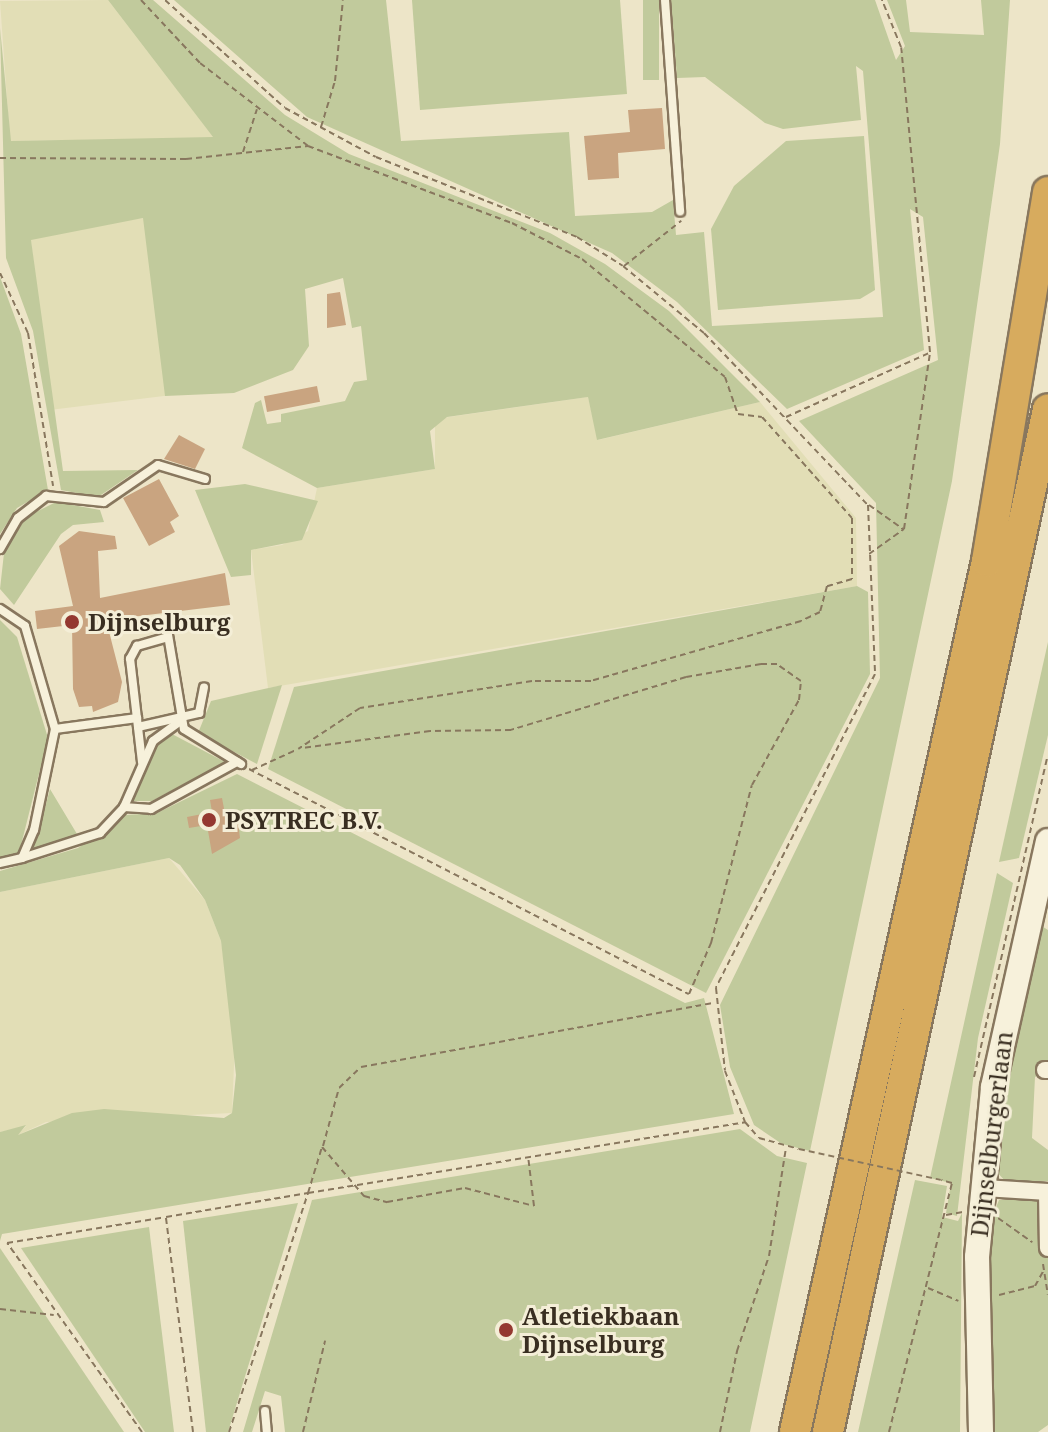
<!DOCTYPE html>
<html>
<head>
<meta charset="utf-8">
<style>
	body { margin:0 }
	#map { position:relative; width:1048px; height:1432px; overflow:hidden; background:#ede5c8; font-family:"Noto Serif",serif }
	div>[style] { position:absolute }
	.farmland>* { inset:0; background:#e2deb6; transform-origin:0 0 }
	.green>* { inset:0; background:#c1ca9c; transform-origin:0 0 }
	.building>* { inset:0; background:#c9a480; transform-origin:0 0 }
	.path>* { height:2px; margin-top:-1px; transform-origin:0; background:repeating-linear-gradient(90deg,#88775e 0 6px,transparent 0 10px) }
	.roads { filter:drop-shadow(2px 0 #88775e) drop-shadow(-2px 0 #88775e) drop-shadow(0 2px #88775e) drop-shadow(0 -2px #88775e) }
	.lane>* { height:8px; margin:-4px; padding:0 4px; transform-origin:4px; border-radius:4px; background:#f7f1db }
	.street>* { height:16px; margin:-8px; padding:0 8px; transform-origin:8px; border-radius:8px; background:#f7f1db }
	.secondary>* { height:24px; margin:-12px; padding:0 12px; transform-origin:12px; border-radius:12px; background:#f7f1db }
	.highway>* { height:30px; margin:-15px; padding:0 15px; transform-origin:15px; border-radius:15px; background:#d7ab5e }
	.path-bridge>* { height:2px; margin-top:-1px; transform-origin:0; background:repeating-linear-gradient(90deg,#88775e 0 6px,transparent 0 10px) }
	.dots>* { width:22px; height:22px; translate:-50% -50%; box-sizing:border-box; border:4px solid #f4eed7; border-radius:50% }
	span { translate:-50% -50%; white-space:nowrap; text-align:center; line-height:1.15; -webkit-text-stroke:6px #f4eed7; paint-order:stroke }
	.poi-label { font-size:24px; color:#392e21; font-weight:700 }
	.left { translate:0 -50%; text-align:left }
	.street-label { font-size:24px; color:#392e21 }
</style>
</head>
<body>
<div id="map">
	<div class="farmland">
		<div style="clip-path:polygon(108px 0,214px 138px,10px 141px,0 1px)"></div>
		<div style="left:144px;top:218px;width:179px;height:115px;rotate:83deg"></div>
		<div style="clip-path:polygon(588px 397px,598px 440px,760px 402px,856px 518px,857px 586px,268px 688px,251px 550px,282px 545px,308px 531px,317px 488px,435px 469px,435px 419px)"></div>
		<div style="clip-path:polygon(169px 858px,205px 900px,221px 941px,235px 1041px,232px 1113px,46px 1122px,16px 1136px,26px 1126px,0 1132px,0 892px)"></div>
	</div>
	<div class="green">
		<div style="clip-path:polygon(108px 0,153px 0,285px 115px,349px 154px,550px 233px,605px 264px,669px 311px,760px 402px,597px 440px,588px 397px,447px 417px,430px 431px,435px 469px,317px 488px,242px 448px,255px 403px,261px 400px,267px 424px,281px 422px,281px 414px,345px 401px,354px 382px,367px 380px,361px 326px,352px 328px,343px 278px,305px 289px,309px 346px,293px 370px,234px 393px,165px 396px,143px 218px,31px 240px,63px 471px,138px 470px,98px 497px,61px 490px,33px 331px,6px 258px,0 28px,11px 141px,213px 137px)"></div>
		<div style="clip-path:polygon(174px 0,386px 0,401px 141px,569px 132px,575px 216px,652px 212px,673px 200px,676px 235px,704px 232px,712px 326px,883px 317px,863px 71px,856px 66px,861px 120px,783px 129px,765px 123px,705px 77px,677px 78px,671px 0,875px 0,896px 60px,905px 46px,887px 0,906px 0,910px 32px,984px 35px,981px 0,1010px 0,1000px 144px,952px 481px,810px 1151px,782px 1144px,754px 1125px,730px 1067px,720px 1005px,880px 678px,876px 503px,799px 421px,938px 360px,923px 217px,910px 209px,924px 350px,787px 409px,677px 302px,612px 253px,307px 117px)"></div>
		<div style="clip-path:polygon(412px 0,620px 0,627px 94px,420px 110px)"></div>
		<div style="left:643px;top:0;width:16px;height:80px"></div>
		<div style="clip-path:polygon(864px 136px,875px 290px,860px 299px,718px 310px,711px 229px,734px 186px,786px 141px)"></div>
		<div style="clip-path:polygon(0 277px,21px 334px,48px 490px,17px 508px,0 534px)"></div>
		<div style="clip-path:polygon(245px 484px,318px 501px,302px 540px,251px 550px,251px 575px,231px 577px,195px 490px)"></div>
		<div style="clip-path:polygon(56px 502px,100px 510px,104px 522px,73px 525px,61px 534px,14px 605px,0 589px,4px 553px,26px 517px)"></div>
		<div style="clip-path:polygon(857px 586px,868px 592px,870px 674px,706px 993px,268px 769px,294px 687px)"></div>
		<div style="clip-path:polygon(0 620px,17px 637px,48px 738px,19px 853px,0 858px)"></div>
		<div style="clip-path:polygon(1048px 642px,1048px 735px,1019px 858px,999px 862px)"></div>
		<div style="clip-path:polygon(282px 685px,257px 764px,198px 733px,211px 701px)"></div>
		<div style="clip-path:polygon(172px 734px,225px 762px,152px 801px,133px 801px,158px 742px)"></div>
		<div style="clip-path:polygon(237px 774px,685px 1003px,704px 998px,734px 1114px,2px 1234px,0 1241px,0 1132px,26px 1125px,18px 1135px,72px 1113px,104px 1109px,224px 1118px,232px 1113px,236px 1075px,221px 941px,205px 900px,180px 865px,169px 858px,0 892px,0 871px,78px 848px,125px 815px,157px 813px)"></div>
		<div style="clip-path:polygon(50px 789px,77px 834px,33px 849px,38px 834px)"></div>
		<div style="clip-path:polygon(997px 873px,1013px 883px,978px 1038px,957px 1216px,946px 1213px,951px 1183px,930px 1178px)"></div>
		<div style="clip-path:polygon(1040px 925px,1048px 930px,1048px 1070px,1035px 1077px,1032px 1138px,1048px 1150px,1048px 1181px,1006px 1182px,996px 1171px,996px 1126px)"></div>
		<div style="clip-path:polygon(740px 1129px,777px 1156px,807px 1163px,750px 1432px,285px 1432px,281px 1396px,265px 1391px,252px 1432px,243px 1432px,312px 1200px)"></div>
		<div style="clip-path:polygon(915px 1180px,947px 1186px,942px 1217px,958px 1221px,962px 1213px,960px 1432px,858px 1432px)"></div>
		<div style="clip-path:polygon(1037px 1198px,1048px 1254px,1048px 1425px,1038px 1432px,989px 1432px,985px 1293px,991px 1220px,999px 1200px)"></div>
		<div style="clip-path:polygon(298px 1203px,228px 1432px,206px 1432px,183px 1221px)"></div>
		<div style="clip-path:polygon(149px 1227px,174px 1432px,145px 1432px,21px 1248px)"></div>
		<div style="clip-path:polygon(0 1248px,124px 1432px,0 1432px)"></div>
	</div>
	<div class="building">
		<div style="clip-path:polygon(662px 108px,665px 149px,618px 153px,619px 178px,588px 180px,584px 136px,630px 132px,628px 110px)"></div>
		<div style="clip-path:polygon(340px 292px,346px 325px,327px 328px,327px 294px)"></div>
		<div style="left:317px;top:386px;width:16px;height:54px;rotate:79deg"></div>
		<div style="clip-path:polygon(179px 435px,205px 449px,195px 469px,164px 459px)"></div>
		<div style="clip-path:polygon(159px 479px,179px 516px,170px 522px,175px 532px,149px 546px,123px 498px)"></div>
		<div style="clip-path:polygon(79px 531px,115px 536px,117px 549px,98px 551px,100px 598px,225px 573px,230px 605px,106px 620px,122px 682px,118px 702px,93px 712px,92px 706px,79px 707px,73px 689px,72px 625px,37px 629px,35px 611px,73px 606px,59px 546px)"></div>
		<div style="clip-path:polygon(222px 798px,227px 824px,238px 822px,240px 838px,212px 854px,207px 825px,189px 828px,187px 817px,212px 812px,210px 800px)"></div>
	</div>
	<div class="path">
		<div style="left:141px;top:0;width:86px;rotate:46.9deg"></div>
		<div style="left:200px;top:63px;width:136px;rotate:37.5deg"></div>
		<div style="left:165px;top:0;width:161px;rotate:42deg"></div>
		<div style="left:285px;top:108px;width:103px;rotate:28.3deg"></div>
		<div style="left:376px;top:157px;width:216px;rotate:21.7deg"></div>
		<div style="left:577px;top:237px;width:54px;rotate:32.2deg"></div>
		<div style="left:623px;top:266px;width:105px;rotate:39.6deg"></div>
		<div style="left:704px;top:333px;width:238px;rotate:46.4deg"></div>
		<div style="left:868px;top:505px;width:169px;rotate:87.6deg"></div>
		<div style="left:875px;top:674px;width:352px;rotate:116.9deg"></div>
		<div style="left:716px;top:988px;width:83px;rotate:83.8deg"></div>
		<div style="left:725px;top:1071px;width:55px;rotate:68.6deg"></div>
		<div style="left:321px;top:127px;width:48px;rotate:-73.1deg"></div>
		<div style="left:335px;top:81px;width:81px;rotate:-84.4deg"></div>
		<div style="left:243px;top:152px;width:45px;rotate:-72deg"></div>
		<div style="left:0;top:158px;width:186px;rotate:0.3deg"></div>
		<div style="left:186px;top:159px;width:123px;rotate:-6.1deg"></div>
		<div style="left:308px;top:146px;width:218px;rotate:20.7deg"></div>
		<div style="left:512px;top:223px;width:79px;rotate:27.2deg"></div>
		<div style="left:582px;top:259px;width:185px;rotate:39.5deg"></div>
		<div style="left:725px;top:377px;width:39px;rotate:71deg"></div>
		<div style="left:738px;top:414px;width:24px;rotate:7deg"></div>
		<div style="left:762px;top:417px;width:135px;rotate:48.3deg"></div>
		<div style="left:852px;top:518px;width:61px;rotate:90deg"></div>
		<div style="left:852px;top:579px;width:26px;rotate:164deg"></div>
		<div style="left:827px;top:586px;width:27px;rotate:105deg"></div>
		<div style="left:820px;top:612px;width:21px;rotate:155deg"></div>
		<div style="left:801px;top:621px;width:218px;rotate:164.1deg"></div>
		<div style="left:591px;top:681px;width:59px;rotate:180deg"></div>
		<div style="left:532px;top:681px;width:174px;rotate:171.1deg"></div>
		<div style="left:360px;top:708px;width:74px;rotate:146.5deg"></div>
		<div style="left:624px;top:266px;width:73px;rotate:-38.3deg"></div>
		<div style="left:0;top:273px;width:66px;rotate:65deg"></div>
		<div style="left:28px;top:333px;width:155px;rotate:80.7deg"></div>
		<div style="left:786px;top:417px;width:157px;rotate:-24.1deg"></div>
		<div style="left:869px;top:505px;width:42px;rotate:35.2deg"></div>
		<div style="left:869px;top:554px;width:43px;rotate:-35.5deg"></div>
		<div style="left:904px;top:529px;width:179px;rotate:-81.6deg"></div>
		<div style="left:930px;top:352px;width:306px;rotate:-95.4deg"></div>
		<div style="left:901px;top:47px;width:51px;rotate:-112deg"></div>
		<div style="left:249px;top:769px;width:494px;rotate:27.1deg"></div>
		<div style="left:689px;top:994px;width:56px;rotate:-66.7deg"></div>
		<div style="left:711px;top:943px;width:163px;rotate:-75.5deg"></div>
		<div style="left:752px;top:785px;width:97px;rotate:-61.1deg"></div>
		<div style="left:799px;top:700px;width:19px;rotate:-84deg"></div>
		<div style="left:801px;top:681px;width:29px;rotate:-145deg"></div>
		<div style="left:777px;top:664px;width:16px;rotate:180deg"></div>
		<div style="left:761px;top:664px;width:76px;rotate:170.2deg"></div>
		<div style="left:686px;top:677px;width:183px;rotate:163.2deg"></div>
		<div style="left:511px;top:730px;width:81px;rotate:179.3deg"></div>
		<div style="left:430px;top:731px;width:129px;rotate:172.4deg"></div>
		<div style="left:252px;top:770px;width:48px;rotate:-24.4deg"></div>
		<div style="left:974px;top:1077px;width:330px;rotate:-77.1deg"></div>
		<div style="left:323px;top:1146px;width:60px;rotate:-74.6deg"></div>
		<div style="left:339px;top:1088px;width:30px;rotate:-44deg"></div>
		<div style="left:361px;top:1067px;width:359px;rotate:-10.3deg"></div>
		<div style="left:946px;top:1215px;width:17px;rotate:-10deg"></div>
		<div style="left:998px;top:1218px;width:42px;rotate:35.2deg"></div>
		<div style="left:1043px;top:1264px;width:31px;rotate:81deg"></div>
		<div style="left:928px;top:1288px;width:33px;rotate:23deg"></div>
		<div style="left:999px;top:1295px;width:37px;rotate:-14deg"></div>
		<div style="left:1035px;top:1286px;width:18px;rotate:-61deg"></div>
		<div style="left:0;top:1309px;width:54px;rotate:6.3deg"></div>
		<div style="left:142px;top:1432px;width:232px;rotate:-125.5deg"></div>
		<div style="left:7px;top:1243px;width:160px;rotate:-9.3deg"></div>
		<div style="left:193px;top:1432px;width:217px;rotate:-97.2deg"></div>
		<div style="left:166px;top:1217px;width:144px;rotate:-9.6deg"></div>
		<div style="left:308px;top:1193px;width:48px;rotate:-73.1deg"></div>
		<div style="left:322px;top:1147px;width:65px;rotate:49.4deg"></div>
		<div style="left:364px;top:1196px;width:24px;rotate:15deg"></div>
		<div style="left:387px;top:1202px;width:79px;rotate:-10.2deg"></div>
		<div style="left:465px;top:1188px;width:71px;rotate:14.6deg"></div>
		<div style="left:534px;top:1206px;width:50px;rotate:-96.8deg"></div>
		<div style="left:229px;top:1432px;width:252px;rotate:-71.7deg"></div>
		<div style="left:308px;top:1193px;width:443px;rotate:-9.2deg"></div>
		<div style="left:745px;top:1122px;width:21px;rotate:49deg"></div>
		<div style="left:759px;top:1138px;width:41px;rotate:15.4deg"></div>
		<div style="left:303px;top:1432px;width:94px;rotate:-76.4deg"></div>
		<div style="left:720px;top:1432px;width:83px;rotate:-78.1deg"></div>
		<div style="left:737px;top:1351px;width:100px;rotate:-71.4deg"></div>
		<div style="left:769px;top:1256px;width:110px;rotate:-81.1deg"></div>
		<div style="left:889px;top:1432px;width:257px;rotate:-75.8deg"></div>
		<div style="left:952px;top:1183px;width:11px;rotate:-165deg"></div>
	</div>
	<div class="roads">
		<div class="lane">
			<div style="left:665px;top:0;width:212px;rotate:85.9deg"></div>
			<div style="left:0;top:549px;width:36px;rotate:-60deg"></div>
			<div style="left:18px;top:518px;width:36px;rotate:-38deg"></div>
			<div style="left:46px;top:496px;width:58px;rotate:5.9deg"></div>
			<div style="left:104px;top:502px;width:65px;rotate:-34.4deg"></div>
			<div style="left:158px;top:465px;width:49px;rotate:16.6deg"></div>
			<div style="left:0;top:609px;width:30px;rotate:34deg"></div>
			<div style="left:25px;top:626px;width:107px;rotate:73.8deg"></div>
			<div style="left:55px;top:729px;width:103px;rotate:101.7deg"></div>
			<div style="left:34px;top:830px;width:30px;rotate:113deg"></div>
			<div style="left:22px;top:858px;width:23px;rotate:167deg"></div>
			<div style="left:167px;top:629px;width:101px;rotate:80.4deg"></div>
			<div style="left:184px;top:729px;width:67px;rotate:31.6deg"></div>
			<div style="left:138px;top:727px;width:63px;rotate:-12.9deg"></div>
			<div style="left:199px;top:713px;width:26px;rotate:-79deg"></div>
			<div style="left:55px;top:729px;width:83px;rotate:-7.6deg"></div>
			<div style="left:142px;top:762px;width:104px;rotate:-96.6deg"></div>
			<div style="left:130px;top:659px;width:15px;rotate:-62deg"></div>
			<div style="left:137px;top:646px;width:32px;rotate:-16deg"></div>
			<div style="left:124px;top:807px;width:27px;rotate:4deg"></div>
			<div style="left:151px;top:809px;width:98px;rotate:-28.7deg"></div>
			<div style="left:22px;top:858px;width:82px;rotate:-17.8deg"></div>
			<div style="left:100px;top:833px;width:35px;rotate:-47deg"></div>
			<div style="left:124px;top:807px;width:72px;rotate:-66.3deg"></div>
			<div style="left:153px;top:741px;width:34px;rotate:-36deg"></div>
			<div style="left:265px;top:1411px;width:21px;rotate:85deg"></div>
		</div>
		<div class="street">
			<div style="left:1045px;top:1070px;width:3px"></div>
			<div style="left:984px;top:1188px;width:64px;rotate:3.6deg"></div>
			<div style="left:1047px;top:1192px;width:56px;rotate:89deg"></div>
		</div>
		<div class="secondary">
			<div style="left:981px;top:1432px;width:175px;rotate:-91.3deg"></div>
			<div style="left:977px;top:1257px;width:171px;rotate:-84.6deg"></div>
			<div style="left:993px;top:1087px;width:252px;rotate:-77.4deg"></div>
		</div>
		<div class="highway">
			<div style="left:795px;top:1432px;width:892px;rotate:-77.57deg"></div>
			<div style="left:987px;top:561px;width:374px;rotate:-80.6deg"></div>
			<div style="left:828px;top:1432px;width:1046px;rotate:-77.86deg"></div>
		</div>
	</div>
	<div class="path-bridge">
		<div style="left:799px;top:1149px;width:145px;rotate:12.3deg"></div>
	</div>
	<div class="dots">
		<div style="left:72px;top:622px;background:#943830"></div>
		<div style="left:209px;top:820px;background:#943830"></div>
		<div style="left:506px;top:1330px;background:#943830"></div>
	</div>
	<div class="poi-label">
		<span class="left" style="left:88px;top:622px">Dijnselburg</span>
		<span class="left" style="left:225px;top:820px">PSYTREC B.V.</span>
		<span class="left" style="left:522px;top:1330px">Atletiekbaan<br>Dijnselburg</span>
	</div>
	<div class="street-label">
		<span style="left:991px;top:1134px;rotate:-83deg">Dijnselburgerlaan</span>
	</div>
</div>
</body>
</html>
